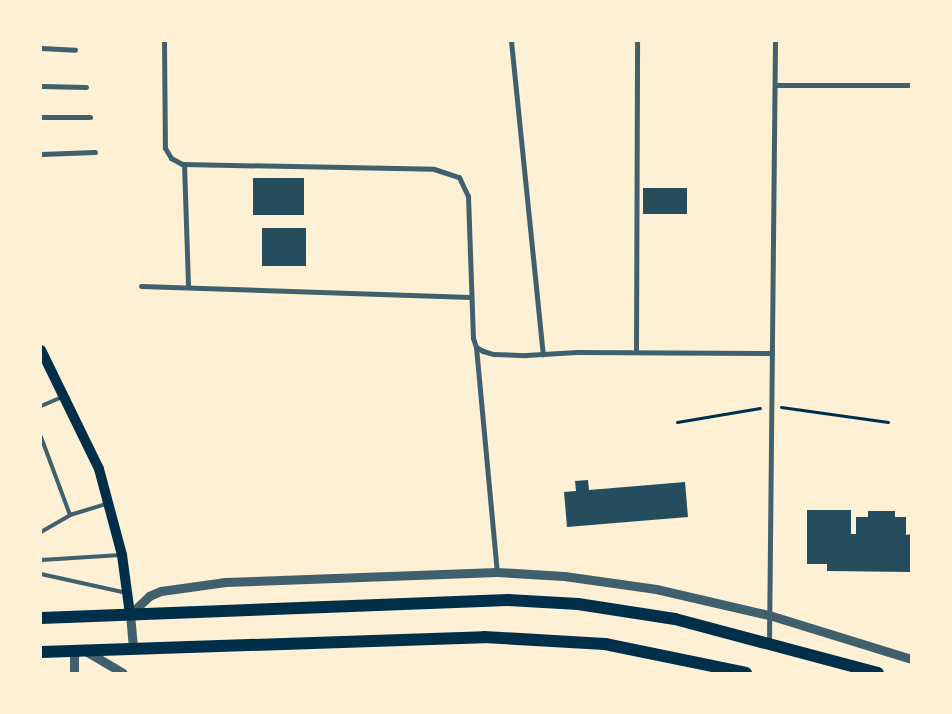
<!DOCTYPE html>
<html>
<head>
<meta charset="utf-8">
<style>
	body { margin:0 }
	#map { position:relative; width:952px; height:714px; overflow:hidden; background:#fdf0d5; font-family:"IBM Plex Serif",serif }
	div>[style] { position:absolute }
	.building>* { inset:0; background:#264d5e; transform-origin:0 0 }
	.path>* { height:3px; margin:-1.5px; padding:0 1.5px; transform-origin:1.5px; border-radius:1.5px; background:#003049 }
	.service>* { height:4px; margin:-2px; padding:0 2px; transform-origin:2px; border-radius:2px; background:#3f606c }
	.minor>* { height:5px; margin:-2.5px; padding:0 2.5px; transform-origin:2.5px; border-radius:2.5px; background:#3f606c }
	.tertiary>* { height:9px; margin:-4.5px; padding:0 4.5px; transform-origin:4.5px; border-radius:4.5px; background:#3f606c }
	.secondary>* { height:10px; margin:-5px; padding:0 5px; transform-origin:5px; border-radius:5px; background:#003049 }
	.primary>* { height:12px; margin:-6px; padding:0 6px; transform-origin:6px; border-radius:6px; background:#003049 }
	span { translate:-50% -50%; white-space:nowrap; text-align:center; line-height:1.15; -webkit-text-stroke:4.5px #fdf0d5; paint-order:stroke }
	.frame { position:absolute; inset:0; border:42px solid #fdf0d5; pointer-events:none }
</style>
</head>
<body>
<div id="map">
	<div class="building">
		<div style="left:304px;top:178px;width:37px;height:51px;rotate:90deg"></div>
		<div style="left:687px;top:188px;width:26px;height:44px;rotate:90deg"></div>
		<div style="left:262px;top:228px;width:44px;height:38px"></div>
		<div style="clip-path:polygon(588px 480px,589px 490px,685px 482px,688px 517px,567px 527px,564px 492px,576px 491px,575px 481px)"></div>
		<div style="clip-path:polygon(807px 510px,851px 510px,851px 534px,856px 534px,856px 517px,868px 517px,868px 511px,895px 511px,895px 517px,906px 517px,906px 535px,911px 534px,911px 572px,827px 571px,827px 564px,807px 564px)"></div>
	</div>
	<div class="path">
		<div style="left:781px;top:407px;width:108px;rotate:8deg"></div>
		<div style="left:677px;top:422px;width:84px;rotate:-9.6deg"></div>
	</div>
	<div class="service">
		<div style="left:41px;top:406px;width:23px;rotate:-23deg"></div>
		<div style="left:41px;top:437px;width:83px;rotate:69.6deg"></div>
		<div style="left:70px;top:515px;width:38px;rotate:-17deg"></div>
		<div style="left:41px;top:532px;width:34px;rotate:-30deg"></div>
		<div style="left:41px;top:560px;width:80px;rotate:-3.6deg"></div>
		<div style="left:41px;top:574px;width:88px;rotate:12.5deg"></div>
	</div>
	<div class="minor">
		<div style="left:164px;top:41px;width:107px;rotate:89.5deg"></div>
		<div style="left:165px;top:148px;width:12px;rotate:59deg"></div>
		<div style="left:171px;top:158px;width:13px;rotate:29deg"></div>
		<div style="left:182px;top:164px;width:252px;rotate:1.1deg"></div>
		<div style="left:434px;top:169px;width:26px;rotate:18deg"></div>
		<div style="left:459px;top:177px;width:21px;rotate:65deg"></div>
		<div style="left:468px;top:196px;width:142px;rotate:88deg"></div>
		<div style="left:473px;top:338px;width:9px;rotate:72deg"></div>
		<div style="left:476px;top:347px;width:8px;rotate:30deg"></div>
		<div style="left:483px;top:351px;width:10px;rotate:17deg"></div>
		<div style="left:493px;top:354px;width:33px;rotate:2deg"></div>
		<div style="left:526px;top:355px;width:51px;rotate:-3.4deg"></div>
		<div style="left:577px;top:352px;width:195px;rotate:0.3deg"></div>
		<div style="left:511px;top:41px;width:315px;rotate:84.2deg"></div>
		<div style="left:41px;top:48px;width:34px;rotate:3deg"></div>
		<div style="left:775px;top:85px;width:136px"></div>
		<div style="left:41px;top:86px;width:45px;rotate:1.3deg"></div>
		<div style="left:41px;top:117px;width:49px"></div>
		<div style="left:41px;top:154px;width:54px;rotate:-2.1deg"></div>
		<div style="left:184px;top:164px;width:123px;rotate:88.1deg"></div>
		<div style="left:141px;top:286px;width:329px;rotate:1.9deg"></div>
		<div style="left:476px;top:347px;width:226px;rotate:84.7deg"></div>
		<div style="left:636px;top:352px;width:311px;rotate:-89.8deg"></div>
		<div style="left:769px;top:643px;width:602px;rotate:-89.43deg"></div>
	</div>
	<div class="tertiary">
		<div style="left:133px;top:648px;width:34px;rotate:-95deg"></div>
		<div style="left:130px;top:614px;width:26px;rotate:-43deg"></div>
		<div style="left:149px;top:596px;width:13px;rotate:-23deg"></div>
		<div style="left:161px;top:591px;width:65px;rotate:-8deg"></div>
		<div style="left:225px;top:582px;width:272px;rotate:-2.1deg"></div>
		<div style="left:497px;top:572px;width:67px;rotate:3.4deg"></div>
		<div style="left:564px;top:576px;width:93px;rotate:8deg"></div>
		<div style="left:656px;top:589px;width:116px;rotate:13deg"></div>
		<div style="left:769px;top:615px;width:149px;rotate:17.2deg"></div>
		<div style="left:84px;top:650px;width:45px;rotate:30.5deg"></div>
		<div style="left:74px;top:651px;width:22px;rotate:90deg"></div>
	</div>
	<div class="secondary">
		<div style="left:41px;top:350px;width:132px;rotate:64deg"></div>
		<div style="left:99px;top:469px;width:89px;rotate:75deg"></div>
		<div style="left:122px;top:555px;width:60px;rotate:82.3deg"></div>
	</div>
	<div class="primary">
		<div style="left:41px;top:618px;width:467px;rotate:-2.2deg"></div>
		<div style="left:508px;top:600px;width:70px;rotate:3.3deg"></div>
		<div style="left:578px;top:604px;width:98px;rotate:8.8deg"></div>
		<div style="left:675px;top:619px;width:210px;rotate:14.9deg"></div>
		<div style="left:41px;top:652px;width:443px;rotate:-1.9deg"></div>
		<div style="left:484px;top:637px;width:121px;rotate:3.3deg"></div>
		<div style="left:605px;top:644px;width:144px;rotate:11.6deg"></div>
	</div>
	<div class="frame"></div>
</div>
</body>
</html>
